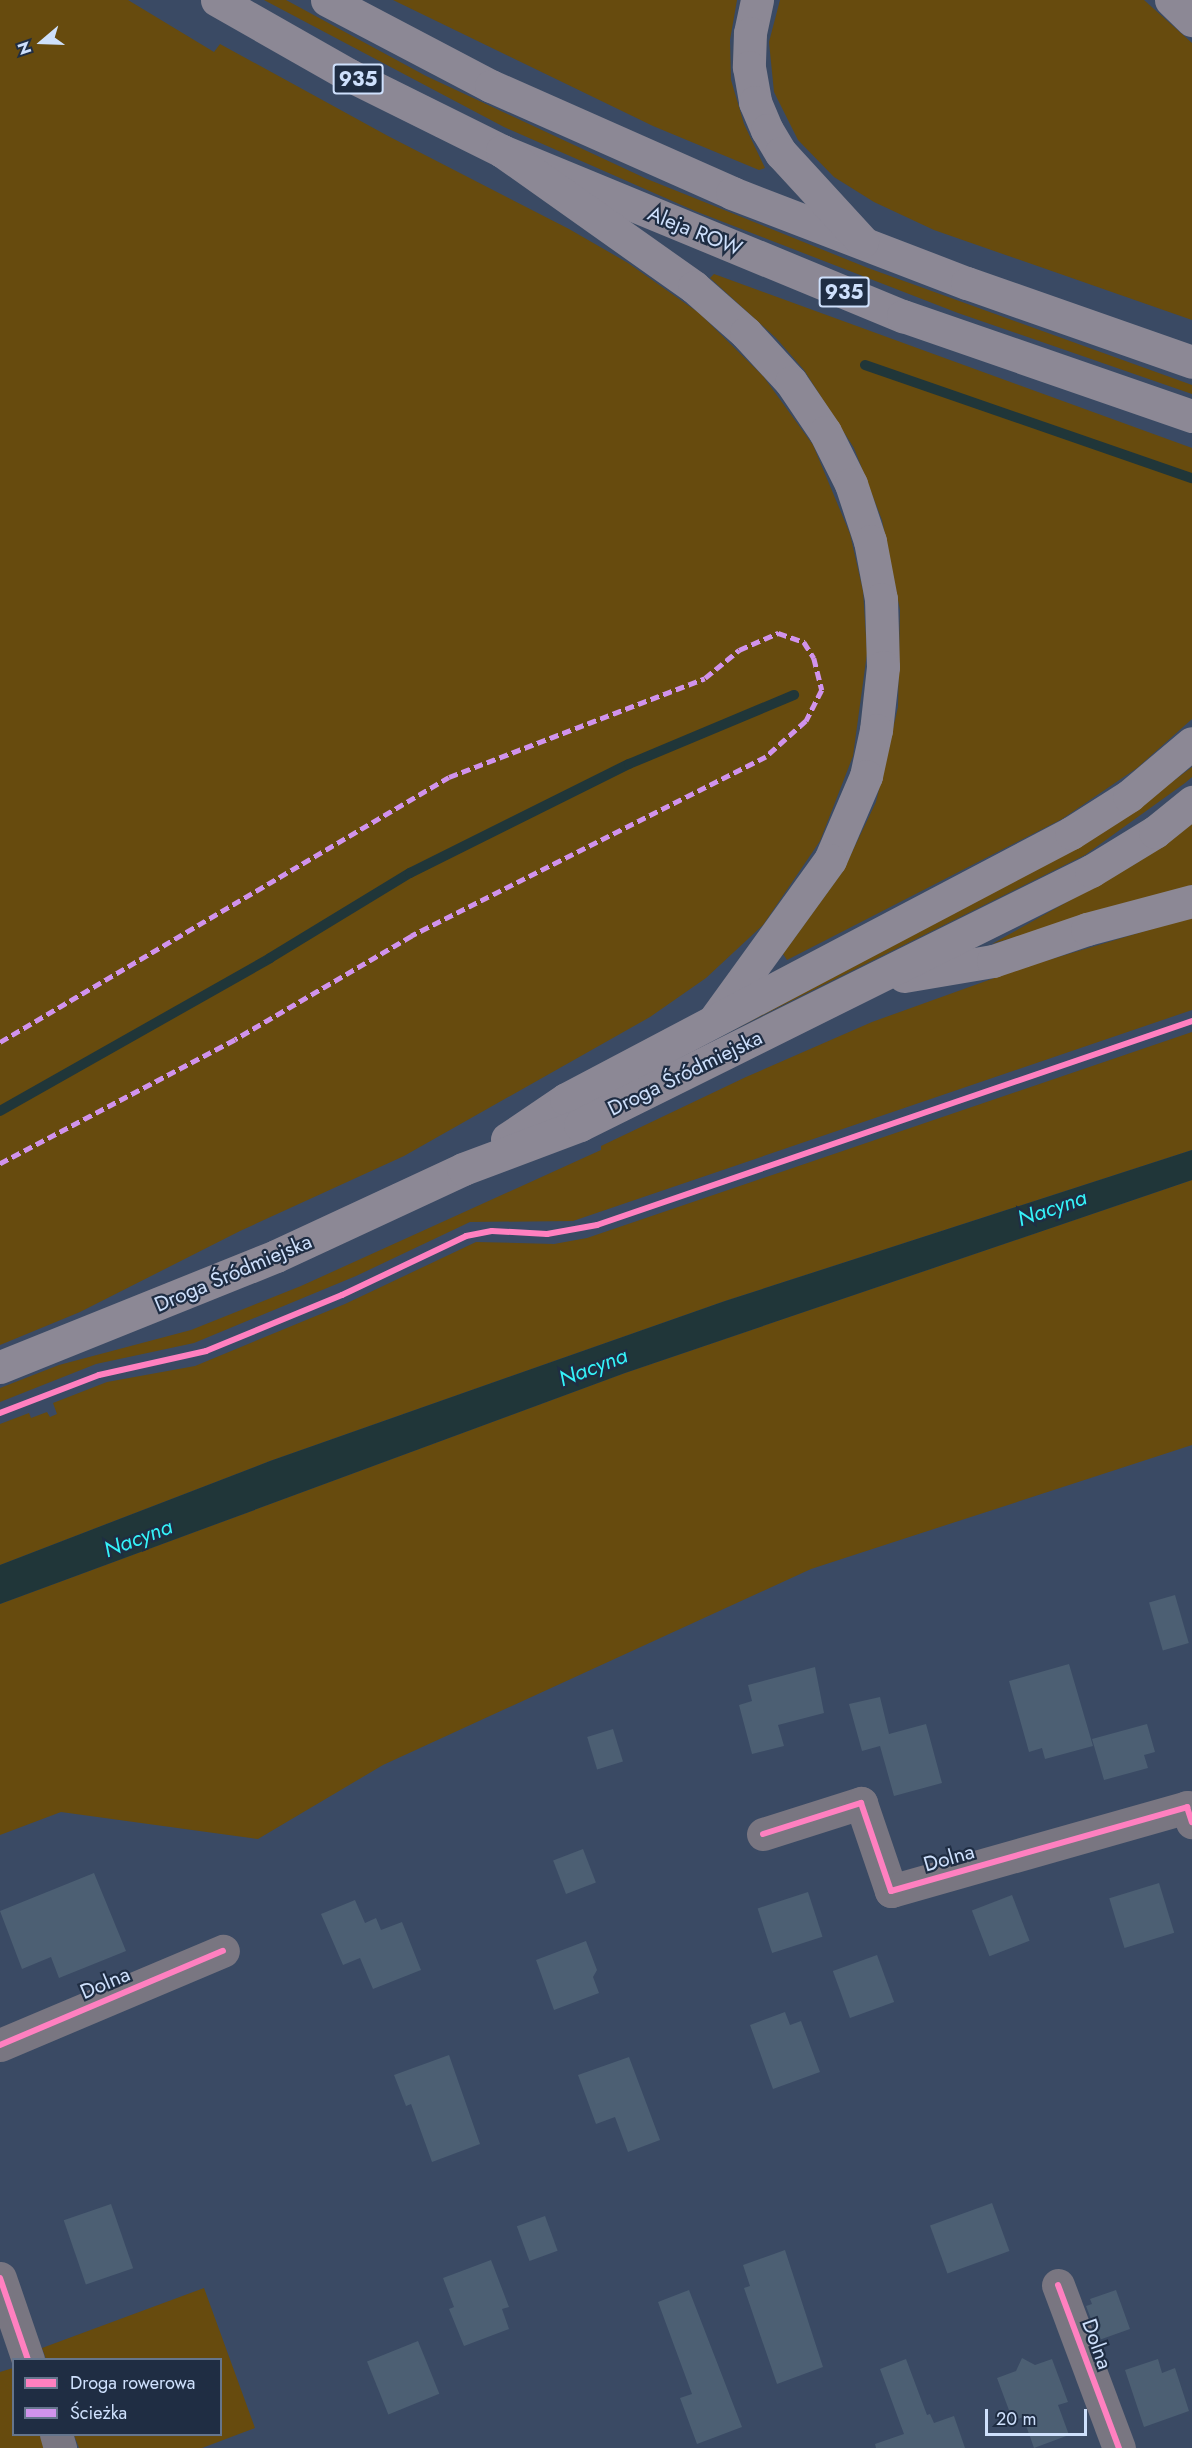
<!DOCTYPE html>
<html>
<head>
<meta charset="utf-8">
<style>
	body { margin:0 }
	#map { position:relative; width:1192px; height:2448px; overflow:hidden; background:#3a4a64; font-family:Jost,sans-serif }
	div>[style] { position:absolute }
	.green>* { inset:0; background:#674b0e }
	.water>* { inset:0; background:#203639 }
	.stream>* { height:10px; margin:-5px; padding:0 5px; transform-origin:5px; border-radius:5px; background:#203639 }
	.building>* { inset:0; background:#4c5f73; transform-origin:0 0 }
	.minor>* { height:33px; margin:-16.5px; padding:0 16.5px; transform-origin:16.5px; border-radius:16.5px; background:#797681 }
	.major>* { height:33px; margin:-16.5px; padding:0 16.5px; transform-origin:16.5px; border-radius:16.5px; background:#8c8895 }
	.quiet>* { height:4.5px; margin-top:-2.25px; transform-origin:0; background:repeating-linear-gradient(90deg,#d193ec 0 9px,transparent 0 13.5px) }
	.cycleway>* { height:6px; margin:-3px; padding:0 3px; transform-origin:3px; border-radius:3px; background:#ff80c0 }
	span { translate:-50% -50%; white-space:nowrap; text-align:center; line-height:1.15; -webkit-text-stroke:4.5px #1f2d43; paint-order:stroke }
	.shield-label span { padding:2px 4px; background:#1f2d43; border:2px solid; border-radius:4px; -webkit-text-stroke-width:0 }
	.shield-label { font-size:20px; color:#cee0fc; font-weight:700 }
	.street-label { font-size:21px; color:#cee0fc }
	.water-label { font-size:22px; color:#35f3f9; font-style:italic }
	.legend { position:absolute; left:12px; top:2358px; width:210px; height:78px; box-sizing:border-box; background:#1f2d43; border:2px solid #65758d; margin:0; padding:8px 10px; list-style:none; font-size:18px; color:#cee0fc }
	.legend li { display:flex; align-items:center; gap:12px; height:30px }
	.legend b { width:30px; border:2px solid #65758d }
	.north { position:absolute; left:12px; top:12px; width:60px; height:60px; -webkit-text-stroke:4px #1f2d43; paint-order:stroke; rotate:251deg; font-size:16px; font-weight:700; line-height:24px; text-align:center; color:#cee0fc }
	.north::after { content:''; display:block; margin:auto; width:21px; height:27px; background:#cee0fc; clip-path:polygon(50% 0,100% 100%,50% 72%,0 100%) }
	.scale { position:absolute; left:985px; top:2409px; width:102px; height:27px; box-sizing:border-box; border:3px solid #cee0fc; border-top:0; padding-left:8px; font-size:18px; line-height:21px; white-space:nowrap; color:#cee0fc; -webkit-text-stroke:4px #1f2d43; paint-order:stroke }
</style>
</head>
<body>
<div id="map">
	<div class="green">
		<div style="clip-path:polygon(0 0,128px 0,214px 52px,220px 44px,388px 136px,569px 229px,628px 263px,699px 313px,763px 376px,813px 445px,850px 534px,863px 591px,867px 653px,853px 756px,820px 841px,763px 925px,706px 978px,650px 1017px,404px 1156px,240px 1231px,80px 1312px,0 1345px)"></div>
		<div style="clip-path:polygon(264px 0,286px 0,426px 76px,647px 179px,868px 268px,1192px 385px,1192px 394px,958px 313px,695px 211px,504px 127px)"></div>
		<div style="clip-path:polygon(393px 0,737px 0,730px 40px,731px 80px,744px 124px,765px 168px,759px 170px,653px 126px)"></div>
		<div style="clip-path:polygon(780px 0,1144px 0,1192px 43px,1192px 320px,934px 230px,874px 202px,834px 177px,798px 140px,774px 92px,769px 42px)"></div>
		<div style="clip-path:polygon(714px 274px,1192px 448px,1192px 719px,1137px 768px,1062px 819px,787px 960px,783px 954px,843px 871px,876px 802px,898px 707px,900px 610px,882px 520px,854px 448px,804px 370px,776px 338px,710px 278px)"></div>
		<div style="clip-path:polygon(1192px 767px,1192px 777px,1185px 783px,1085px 855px,576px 1108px,1036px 870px,1107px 830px)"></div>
		<div style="clip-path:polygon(1192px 824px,1192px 885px,992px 944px,1135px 864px)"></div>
		<div style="clip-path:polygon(1192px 917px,1192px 1010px,573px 1221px,470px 1222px,356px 1276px,194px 1343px,96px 1364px,0 1402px,0 1388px,59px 1365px,191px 1330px,301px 1286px,601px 1150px,601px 1146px,746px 1077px,872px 1022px,1025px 967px)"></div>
		<div style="clip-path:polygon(1192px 1032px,1192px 1150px,725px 1301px,270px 1461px,0 1565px,0 1424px,29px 1413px,31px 1418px,47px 1412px,50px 1417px,57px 1414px,53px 1403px,107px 1382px,195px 1366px,345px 1304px,476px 1242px,554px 1244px,587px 1238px)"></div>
		<div style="clip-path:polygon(1192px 1180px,1192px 1445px,811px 1569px,383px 1765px,258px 1839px,61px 1812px,0 1835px,0 1604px,625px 1373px)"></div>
		<div style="clip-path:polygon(204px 2288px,255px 2428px,202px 2448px,79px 2448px,74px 2435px,220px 2434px,220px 2360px,46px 2359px,42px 2348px)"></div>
		<div style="clip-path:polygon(13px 2368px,14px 2434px,42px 2435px,47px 2448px,0 2448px,0 2372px)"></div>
	</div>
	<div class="water">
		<div style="clip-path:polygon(1192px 1150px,1192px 1180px,625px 1373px,0 1604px,0 1565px,270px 1461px,725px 1301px)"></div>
	</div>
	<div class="stream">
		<div style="left:865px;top:365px;width:346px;rotate:19.1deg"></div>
		<div style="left:0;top:1111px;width:310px;rotate:-29.5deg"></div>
		<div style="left:270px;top:958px;width:164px;rotate:-31.3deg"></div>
		<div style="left:410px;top:873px;width:245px;rotate:-26.5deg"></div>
		<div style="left:629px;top:764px;width:179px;rotate:-22.7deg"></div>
	</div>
	<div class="building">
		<div style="left:1175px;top:1595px;width:50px;height:27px;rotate:74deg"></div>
		<div style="clip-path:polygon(1069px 1664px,1093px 1746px,1045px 1759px,1042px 1748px,1029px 1752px,1009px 1681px)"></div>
		<div style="clip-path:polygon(815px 1667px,824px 1713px,778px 1725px,784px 1746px,752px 1754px,739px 1705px,752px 1701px,748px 1685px)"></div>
		<div style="clip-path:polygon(880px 1697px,889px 1734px,926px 1724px,942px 1783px,894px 1796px,880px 1746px,862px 1751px,849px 1704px)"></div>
		<div style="clip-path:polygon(1147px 1724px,1155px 1752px,1144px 1755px,1148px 1768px,1104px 1780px,1092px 1739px)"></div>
		<div style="left:613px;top:1729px;width:34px;height:27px;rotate:73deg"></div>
		<div style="left:583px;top:1849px;width:36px;height:32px;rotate:69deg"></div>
		<div style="clip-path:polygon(94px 1873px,126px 1951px,59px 1978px,51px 1957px,22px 1969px,0 1911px)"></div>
		<div style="left:1159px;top:1883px;width:52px;height:52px;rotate:73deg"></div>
		<div style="left:808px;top:1892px;width:47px;height:53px;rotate:72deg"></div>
		<div style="left:1012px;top:1895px;width:49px;height:43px;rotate:69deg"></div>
		<div style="clip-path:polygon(355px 1900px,365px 1923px,376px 1918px,381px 1930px,402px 1922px,421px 1970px,373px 1989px,360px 1958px,343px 1965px,321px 1914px)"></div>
		<div style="clip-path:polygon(586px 1941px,597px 1970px,593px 1977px,599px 1993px,554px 2010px,536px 1960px)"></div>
		<div style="left:877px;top:1955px;width:50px;height:47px;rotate:70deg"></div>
		<div style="clip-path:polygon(785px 2012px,790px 2025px,801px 2021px,820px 2072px,773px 2089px,750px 2025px)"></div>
		<div style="clip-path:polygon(449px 2055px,480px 2144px,432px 2162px,411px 2104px,406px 2106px,394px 2075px)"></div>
		<div style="clip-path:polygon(629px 2057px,660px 2140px,628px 2152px,615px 2117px,596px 2124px,578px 2075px)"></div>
		<div style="left:992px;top:2203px;width:51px;height:66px;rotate:70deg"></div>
		<div style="left:111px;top:2204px;width:68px;height:50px;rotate:71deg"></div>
		<div style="left:545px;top:2216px;width:37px;height:30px;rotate:70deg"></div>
		<div style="clip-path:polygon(785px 2250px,823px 2367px,777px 2384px,744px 2288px,750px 2286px,743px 2265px)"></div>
		<div style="clip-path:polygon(491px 2260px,509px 2307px,502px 2309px,509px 2329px,464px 2346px,449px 2309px,454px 2307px,443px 2278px)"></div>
		<div style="clip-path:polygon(689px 2290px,742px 2427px,697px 2444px,680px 2398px,692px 2394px,658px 2302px)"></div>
		<div style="clip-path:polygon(1116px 2290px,1130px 2329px,1099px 2340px,1086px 2306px,1092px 2304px,1090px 2299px)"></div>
		<div style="left:418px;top:2341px;width:57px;height:55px;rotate:68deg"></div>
		<div style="clip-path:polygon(1022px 2358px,1035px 2365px,1052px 2359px,1068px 2402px,1058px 2405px,1069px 2435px,1034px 2448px,1023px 2417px,1013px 2421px,997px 2378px,1016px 2371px)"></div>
		<div style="clip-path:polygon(906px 2359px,927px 2415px,930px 2414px,934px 2423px,954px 2416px,965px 2448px,876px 2448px,875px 2444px,904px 2434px,880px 2369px)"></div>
		<div style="clip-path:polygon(1158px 2359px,1162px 2373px,1175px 2368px,1189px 2411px,1144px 2427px,1125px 2370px)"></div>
	</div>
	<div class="minor">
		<div style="left:763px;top:1834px;width:103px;rotate:-17.6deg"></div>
		<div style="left:861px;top:1803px;width:93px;rotate:71.2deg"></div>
		<div style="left:891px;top:1891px;width:308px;rotate:-15.8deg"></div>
		<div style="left:1187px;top:1807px;width:16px;rotate:72deg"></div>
		<div style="left:0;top:2045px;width:242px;rotate:-22.9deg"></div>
		<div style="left:0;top:2278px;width:87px;rotate:71.1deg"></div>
		<div style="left:1058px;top:2285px;width:174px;rotate:69.5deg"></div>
		<div style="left:56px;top:2434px;width:15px;rotate:74deg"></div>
	</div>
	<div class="major">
		<div style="left:217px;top:0;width:152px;rotate:29.6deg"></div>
		<div style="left:349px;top:75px;width:171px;rotate:26.4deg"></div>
		<div style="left:502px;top:151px;width:434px;rotate:22.4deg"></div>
		<div style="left:903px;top:316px;width:306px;rotate:19.1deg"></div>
		<div style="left:327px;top:0;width:185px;rotate:27.7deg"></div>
		<div style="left:491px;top:86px;width:264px;rotate:23.9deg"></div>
		<div style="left:732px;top:193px;width:252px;rotate:21deg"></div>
		<div style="left:967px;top:283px;width:238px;rotate:19.3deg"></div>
		<div style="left:757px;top:0;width:34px;rotate:102deg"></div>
		<div style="left:750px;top:33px;width:34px;rotate:92deg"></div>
		<div style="left:749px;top:67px;width:36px;rotate:80deg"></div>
		<div style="left:755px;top:102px;width:30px;rotate:67deg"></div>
		<div style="left:767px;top:130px;width:27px;rotate:59deg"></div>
		<div style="left:781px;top:153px;width:120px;rotate:47.4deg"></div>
		<div style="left:1171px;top:0;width:29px;rotate:44deg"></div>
		<div style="left:502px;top:151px;width:235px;rotate:35.3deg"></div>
		<div style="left:694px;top:287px;width:69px;rotate:41.5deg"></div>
		<div style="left:746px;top:333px;width:67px;rotate:47.4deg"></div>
		<div style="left:791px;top:382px;width:60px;rotate:55.8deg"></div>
		<div style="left:825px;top:432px;width:58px;rotate:63.4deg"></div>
		<div style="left:851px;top:484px;width:60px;rotate:71.6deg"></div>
		<div style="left:870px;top:541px;width:59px;rotate:79.3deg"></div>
		<div style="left:881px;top:599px;width:68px;rotate:88.3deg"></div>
		<div style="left:883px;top:667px;width:63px;rotate:96.3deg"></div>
		<div style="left:876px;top:730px;width:47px;rotate:102.3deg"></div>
		<div style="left:866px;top:776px;width:91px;rotate:113.2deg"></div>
		<div style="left:830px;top:860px;width:198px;rotate:125.9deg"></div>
		<div style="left:904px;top:976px;width:90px;rotate:-9.6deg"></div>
		<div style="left:993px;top:961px;width:99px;rotate:-18.8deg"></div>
		<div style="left:1087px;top:929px;width:109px;rotate:-14.9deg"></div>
		<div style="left:507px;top:1139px;width:71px;rotate:-34.1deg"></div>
		<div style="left:566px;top:1099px;width:571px;rotate:-27.78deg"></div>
		<div style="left:1071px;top:833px;width:69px;rotate:-32.5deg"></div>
		<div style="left:1129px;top:796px;width:82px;rotate:-40.1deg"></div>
		<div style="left:0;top:1367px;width:297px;rotate:-21.9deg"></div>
		<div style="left:276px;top:1256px;width:206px;rotate:-24.9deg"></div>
		<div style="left:463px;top:1169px;width:125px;rotate:-20.6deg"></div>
		<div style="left:580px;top:1125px;width:571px;rotate:-26.43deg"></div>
		<div style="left:1091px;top:871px;width:75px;rotate:-31.4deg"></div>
		<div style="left:1155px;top:832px;width:48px;rotate:-39deg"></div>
	</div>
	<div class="quiet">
		<div style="left:0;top:1042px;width:521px;rotate:-30.55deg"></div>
		<div style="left:449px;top:777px;width:274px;rotate:-21.1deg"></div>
		<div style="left:705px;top:678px;width:44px;rotate:-39.5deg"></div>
		<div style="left:739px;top:650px;width:43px;rotate:-23.6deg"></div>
		<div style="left:778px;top:633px;width:28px;rotate:19deg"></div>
		<div style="left:804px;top:642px;width:19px;rotate:58deg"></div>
		<div style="left:814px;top:658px;width:33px;rotate:76deg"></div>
		<div style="left:822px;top:690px;width:35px;rotate:117deg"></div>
		<div style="left:806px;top:721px;width:54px;rotate:138deg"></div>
		<div style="left:766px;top:757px;width:397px;rotate:153.2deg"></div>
		<div style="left:412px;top:936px;width:205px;rotate:149.6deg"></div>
		<div style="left:235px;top:1040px;width:266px;rotate:152.2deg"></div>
	</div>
	<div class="cycleway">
		<div style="left:0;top:1413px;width:106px;rotate:-21deg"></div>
		<div style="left:99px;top:1375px;width:110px;rotate:-12.6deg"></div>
		<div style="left:206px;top:1351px;width:147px;rotate:-22.4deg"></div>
		<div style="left:342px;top:1295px;width:137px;rotate:-25.4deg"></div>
		<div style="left:466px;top:1236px;width:26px;rotate:-11deg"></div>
		<div style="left:492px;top:1231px;width:55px;rotate:3.1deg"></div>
		<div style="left:547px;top:1234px;width:51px;rotate:-10.2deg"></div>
		<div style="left:597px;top:1225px;width:629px;rotate:-18.92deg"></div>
		<div style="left:763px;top:1834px;width:103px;rotate:-17.6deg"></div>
		<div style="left:861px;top:1803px;width:93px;rotate:71.2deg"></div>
		<div style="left:891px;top:1891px;width:308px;rotate:-15.8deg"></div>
		<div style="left:1187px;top:1807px;width:16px;rotate:72deg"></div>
		<div style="left:0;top:2045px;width:242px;rotate:-22.9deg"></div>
		<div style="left:0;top:2278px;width:87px;rotate:71.1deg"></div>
		<div style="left:1058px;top:2285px;width:174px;rotate:69.5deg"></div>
	</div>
	<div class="shield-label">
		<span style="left:358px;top:79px">935</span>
		<span style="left:844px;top:292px">935</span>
	</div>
	<div class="street-label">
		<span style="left:695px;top:231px;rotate:22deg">Aleja ROW</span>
		<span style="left:685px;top:1073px;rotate:-26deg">Droga Śródmiejska</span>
		<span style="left:233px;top:1273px;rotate:-23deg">Droga Śródmiejska</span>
		<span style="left:949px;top:1858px;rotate:-16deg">Dolna</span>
		<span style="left:105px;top:1983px;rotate:-23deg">Dolna</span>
		<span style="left:1097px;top:2344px;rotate:70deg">Dolna</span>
	</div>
	<div class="water-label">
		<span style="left:1052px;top:1208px;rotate:-19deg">Nacyna</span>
		<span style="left:593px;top:1367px;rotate:-21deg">Nacyna</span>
		<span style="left:138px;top:1538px;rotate:-21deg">Nacyna</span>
	</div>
	<ul class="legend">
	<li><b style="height:8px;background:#ff80c0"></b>Droga rowerowa</li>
	<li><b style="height:8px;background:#d193ec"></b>Ścieżka</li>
	</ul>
	<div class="north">N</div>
	<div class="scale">20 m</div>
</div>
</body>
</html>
